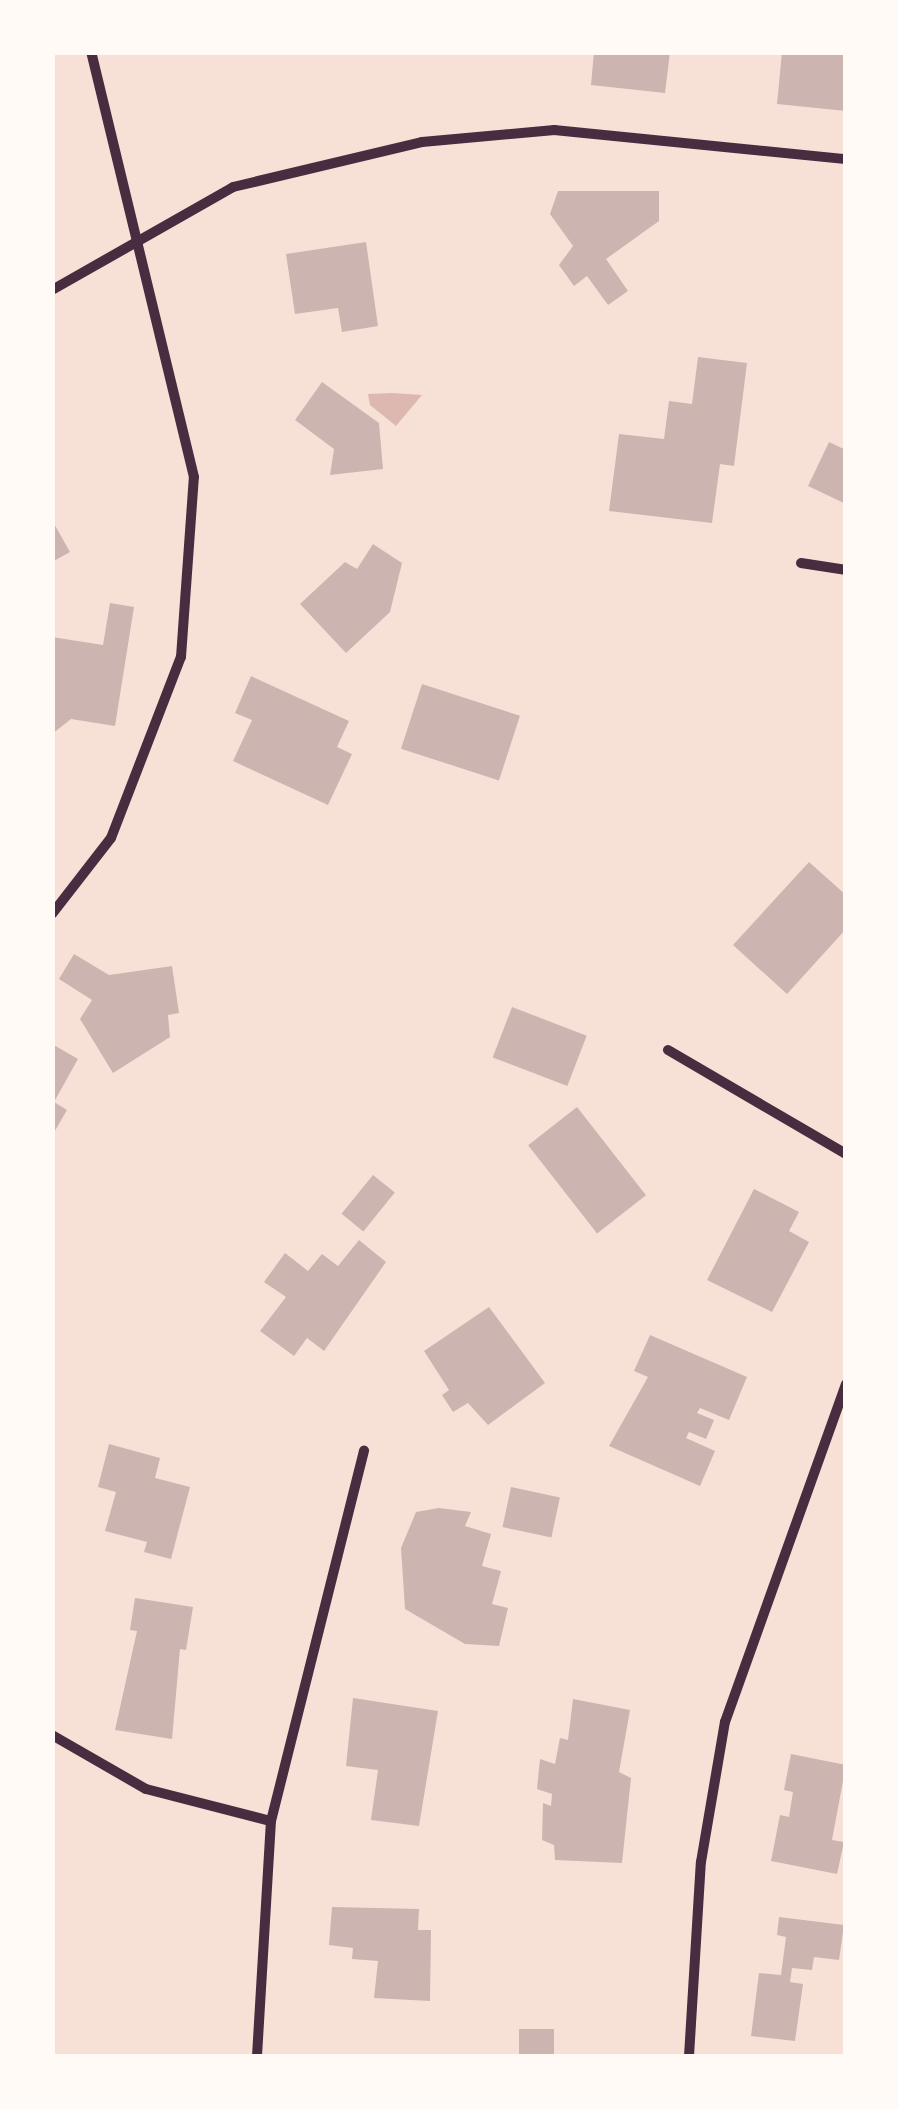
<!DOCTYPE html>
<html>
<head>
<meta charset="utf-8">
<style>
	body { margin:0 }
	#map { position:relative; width:898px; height:2109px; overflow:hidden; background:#f7e1d7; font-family:"Roboto Serif",serif }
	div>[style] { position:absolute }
	.water>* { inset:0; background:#dcb8b0 }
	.building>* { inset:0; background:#ccb4b1; transform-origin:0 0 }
	.minor>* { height:10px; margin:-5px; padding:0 5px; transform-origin:5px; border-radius:5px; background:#4a2c40 }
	span { translate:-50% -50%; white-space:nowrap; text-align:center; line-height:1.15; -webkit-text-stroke:8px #fffaf5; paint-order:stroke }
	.frame { position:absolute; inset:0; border:55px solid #fffaf5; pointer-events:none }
</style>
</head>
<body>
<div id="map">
	<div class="water">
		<div style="clip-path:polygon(368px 394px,392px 393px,422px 395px,396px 426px,370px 405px)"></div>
	</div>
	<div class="building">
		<div style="clip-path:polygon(594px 52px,670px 52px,665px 93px,591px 85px)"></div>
		<div style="clip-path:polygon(782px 52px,846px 52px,846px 111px,777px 104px)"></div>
		<div style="clip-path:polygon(558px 191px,659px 191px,659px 221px,606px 259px,628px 291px,608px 305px,587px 276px,574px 286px,559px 265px,573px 246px,550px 214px)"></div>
		<div style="clip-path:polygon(366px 242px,378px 326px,342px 332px,338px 308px,295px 314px,286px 254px)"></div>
		<div style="clip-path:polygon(698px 357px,747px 363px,734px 466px,720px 464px,712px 523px,609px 511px,619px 434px,664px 439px,669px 401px,692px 404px)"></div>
		<div style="clip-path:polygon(322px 382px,379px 423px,383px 469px,330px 475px,334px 449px,295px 420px)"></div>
		<div style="clip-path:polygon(829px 442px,846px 450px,846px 504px,808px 486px)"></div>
		<div style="clip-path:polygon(52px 520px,70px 552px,52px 562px)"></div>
		<div style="clip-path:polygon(373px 544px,402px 563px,390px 612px,346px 653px,300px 604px,345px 562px,357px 569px)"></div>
		<div style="clip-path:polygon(110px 603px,134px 607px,115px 726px,71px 719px,52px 734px,52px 637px,103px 645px)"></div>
		<div style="clip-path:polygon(251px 676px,349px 721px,337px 747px,352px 754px,328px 805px,233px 761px,252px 720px,235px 713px)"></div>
		<div style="left:422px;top:684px;width:103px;height:68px;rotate:18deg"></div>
		<div style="clip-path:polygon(809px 862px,846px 895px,846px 929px,787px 994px,733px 945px)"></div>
		<div style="clip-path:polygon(74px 954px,109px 975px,172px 966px,179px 1013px,168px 1015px,170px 1037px,113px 1073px,80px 1019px,92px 1000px,59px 979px)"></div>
		<div style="left:512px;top:1007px;width:80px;height:54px;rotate:21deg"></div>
		<div style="clip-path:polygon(52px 1044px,78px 1059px,54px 1102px,67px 1110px,52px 1136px)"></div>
		<div style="left:577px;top:1107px;width:112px;height:62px;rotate:52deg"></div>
		<div style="left:373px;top:1175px;width:28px;height:50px;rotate:39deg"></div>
		<div style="clip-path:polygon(754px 1189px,799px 1212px,789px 1231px,809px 1242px,772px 1312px,707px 1280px)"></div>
		<div style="clip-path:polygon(359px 1240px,386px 1262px,324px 1351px,307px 1338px,294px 1356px,260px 1331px,286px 1297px,264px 1282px,285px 1253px,308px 1271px,322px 1254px,338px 1266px)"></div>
		<div style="clip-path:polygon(489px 1307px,545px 1383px,488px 1425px,468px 1403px,453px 1412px,442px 1395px,449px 1390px,424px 1351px)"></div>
		<div style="clip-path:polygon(650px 1335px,747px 1377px,729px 1420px,700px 1408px,697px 1413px,714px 1420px,706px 1439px,689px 1432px,686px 1438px,715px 1451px,700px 1486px,609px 1446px,648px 1377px,634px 1371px)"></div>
		<div style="clip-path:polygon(109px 1444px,160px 1458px,155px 1478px,190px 1487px,171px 1559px,144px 1552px,147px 1542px,105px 1531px,116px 1492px,98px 1487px)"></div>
		<div style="left:511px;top:1487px;width:50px;height:41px;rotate:12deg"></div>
		<div style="clip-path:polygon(439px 1508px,471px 1512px,465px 1526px,491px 1534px,482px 1566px,501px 1571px,492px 1604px,508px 1608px,499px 1646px,465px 1644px,405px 1609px,401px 1548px,416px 1512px)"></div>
		<div style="clip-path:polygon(135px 1598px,193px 1607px,186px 1650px,180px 1649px,172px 1739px,115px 1730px,137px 1631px,130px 1630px)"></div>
		<div style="clip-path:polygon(353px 1698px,438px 1711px,419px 1826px,371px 1820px,378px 1770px,346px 1766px)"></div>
		<div style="clip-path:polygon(573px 1699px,630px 1710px,619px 1772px,631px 1778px,622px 1863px,555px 1860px,554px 1845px,542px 1840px,543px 1803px,551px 1806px,552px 1794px,537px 1789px,540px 1759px,555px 1764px,560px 1738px,568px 1740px)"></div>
		<div style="clip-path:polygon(791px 1754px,846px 1765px,832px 1840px,844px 1842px,837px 1874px,771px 1861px,780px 1815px,789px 1817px,793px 1792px,784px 1790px)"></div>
		<div style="clip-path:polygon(332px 1907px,419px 1909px,418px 1930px,431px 1930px,430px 2001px,374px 1998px,378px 1961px,352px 1959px,353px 1948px,329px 1945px)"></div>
		<div style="clip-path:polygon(779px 1917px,844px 1925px,839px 1960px,814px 1957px,812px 1970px,792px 1968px,790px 1982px,803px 1984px,795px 2041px,751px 2036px,759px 1973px,781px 1975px,786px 1937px,777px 1935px)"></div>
		<div style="left:519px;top:2029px;width:35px;height:27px"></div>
	</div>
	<div class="minor">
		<div style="left:52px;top:290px;width:208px;rotate:-29.6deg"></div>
		<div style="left:233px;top:187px;width:194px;rotate:-13.4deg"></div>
		<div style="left:422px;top:142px;width:133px;rotate:-5.2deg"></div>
		<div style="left:554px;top:130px;width:293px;rotate:5.7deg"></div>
		<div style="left:801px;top:563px;width:46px;rotate:8.8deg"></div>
		<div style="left:52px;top:914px;width:96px;rotate:-52.2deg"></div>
		<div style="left:111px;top:838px;width:194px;rotate:-68.9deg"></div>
		<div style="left:181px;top:657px;width:180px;rotate:-85.9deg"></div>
		<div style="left:194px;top:477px;width:437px;rotate:-103.6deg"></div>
		<div style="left:668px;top:1050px;width:206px;rotate:30.3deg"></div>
		<div style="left:52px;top:1735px;width:108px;rotate:29.9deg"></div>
		<div style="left:146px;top:1789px;width:129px;rotate:14.4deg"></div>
		<div style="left:257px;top:2056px;width:235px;rotate:-86.6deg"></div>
		<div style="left:271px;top:1821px;width:382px;rotate:-75.9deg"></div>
		<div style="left:689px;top:2056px;width:194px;rotate:-86.5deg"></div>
		<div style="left:701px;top:1862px;width:142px;rotate:-80.3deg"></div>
		<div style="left:725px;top:1722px;width:359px;rotate:-70.3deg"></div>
	</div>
	<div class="frame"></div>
</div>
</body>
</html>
